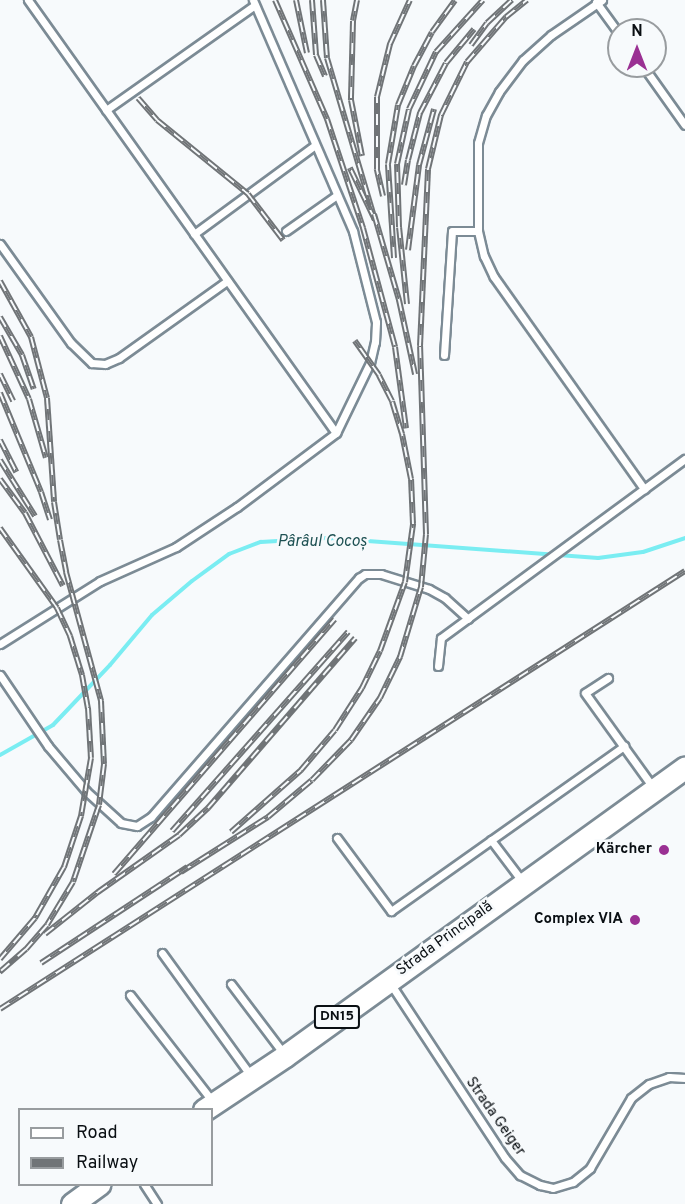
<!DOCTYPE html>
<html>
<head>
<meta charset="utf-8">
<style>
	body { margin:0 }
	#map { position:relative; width:685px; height:1204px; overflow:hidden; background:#f7fafc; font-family:Overpass,sans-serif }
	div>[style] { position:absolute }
	.stream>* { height:4px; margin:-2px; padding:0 2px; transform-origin:2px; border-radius:2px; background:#7aedf2 }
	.roads { filter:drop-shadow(2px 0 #7c8b95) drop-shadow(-2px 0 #7c8b95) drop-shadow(0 2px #7c8b95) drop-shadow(0 -2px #7c8b95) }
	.lane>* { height:7px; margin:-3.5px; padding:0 3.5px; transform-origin:3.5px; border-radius:3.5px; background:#fff }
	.primary>* { height:21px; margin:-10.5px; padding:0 10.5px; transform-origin:10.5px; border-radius:10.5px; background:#fff }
	.rail>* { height:6px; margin-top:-3px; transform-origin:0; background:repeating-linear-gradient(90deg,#f7fafc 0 11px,#707477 0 22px); box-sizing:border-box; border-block:2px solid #707477 }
	.dots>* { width:16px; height:16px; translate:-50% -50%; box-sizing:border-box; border:3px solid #f7fafc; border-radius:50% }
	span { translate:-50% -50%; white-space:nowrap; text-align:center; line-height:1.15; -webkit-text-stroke:5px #f7fafc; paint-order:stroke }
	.shield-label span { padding:2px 4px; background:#f7fafc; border:2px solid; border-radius:4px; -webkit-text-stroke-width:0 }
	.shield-label { font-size:14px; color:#0a0f13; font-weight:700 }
	.poi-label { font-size:15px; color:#0a0f13; font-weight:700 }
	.right { translate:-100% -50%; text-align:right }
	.street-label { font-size:15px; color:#0a0f13 }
	.water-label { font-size:16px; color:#1e5153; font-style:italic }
	.legend { position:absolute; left:18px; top:1108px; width:195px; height:78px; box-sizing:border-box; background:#f7fafc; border:2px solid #989c9f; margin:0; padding:8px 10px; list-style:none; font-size:18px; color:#0a0f13 }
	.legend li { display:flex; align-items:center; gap:12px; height:30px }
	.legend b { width:30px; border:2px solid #989c9f }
	.north { position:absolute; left:607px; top:18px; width:60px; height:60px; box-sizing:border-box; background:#f7fafc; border:2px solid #989c9f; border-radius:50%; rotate:0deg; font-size:16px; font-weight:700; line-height:24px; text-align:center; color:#0a0f13 }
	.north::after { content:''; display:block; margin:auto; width:21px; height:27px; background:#9a3093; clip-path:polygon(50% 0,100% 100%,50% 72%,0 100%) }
</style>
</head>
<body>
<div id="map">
	<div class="stream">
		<div style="left:0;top:755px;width:61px;rotate:-29.5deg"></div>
		<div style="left:53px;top:725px;width:83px;rotate:-46.5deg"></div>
		<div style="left:110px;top:665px;width:65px;rotate:-50deg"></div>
		<div style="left:152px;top:615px;width:52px;rotate:-40.4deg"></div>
		<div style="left:192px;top:581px;width:46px;rotate:-36.1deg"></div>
		<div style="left:229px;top:554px;width:34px;rotate:-21deg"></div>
		<div style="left:261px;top:542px;width:66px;rotate:-3.5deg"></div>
		<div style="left:327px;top:538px;width:272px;rotate:4.2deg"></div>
		<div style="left:598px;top:558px;width:45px;rotate:-7.6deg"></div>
		<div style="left:643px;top:552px;width:44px;rotate:-18.4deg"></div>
	</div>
	<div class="roads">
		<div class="lane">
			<div style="left:28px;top:0;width:531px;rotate:54.58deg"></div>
			<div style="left:602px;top:0;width:62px;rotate:145.5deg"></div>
			<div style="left:551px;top:35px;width:38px;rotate:138deg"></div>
			<div style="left:523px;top:60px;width:40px;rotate:127deg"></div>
			<div style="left:499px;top:92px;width:26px;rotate:119deg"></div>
			<div style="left:486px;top:115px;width:29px;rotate:106deg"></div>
			<div style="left:478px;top:143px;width:88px;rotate:90deg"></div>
			<div style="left:478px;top:231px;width:26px;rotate:77deg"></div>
			<div style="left:484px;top:256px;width:23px;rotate:65deg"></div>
			<div style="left:494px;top:277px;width:260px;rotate:54.7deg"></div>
			<div style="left:596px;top:2px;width:39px;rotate:54deg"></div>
			<div style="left:643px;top:66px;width:72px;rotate:54.6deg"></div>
			<div style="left:106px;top:110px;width:182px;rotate:-35.2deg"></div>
			<div style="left:286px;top:231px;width:62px;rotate:-35.2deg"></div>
			<div style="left:194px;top:234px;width:150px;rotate:-36.3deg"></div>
			<div style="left:0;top:244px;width:122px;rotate:54.4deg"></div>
			<div style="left:71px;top:343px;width:29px;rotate:44deg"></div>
			<div style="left:92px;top:363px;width:13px;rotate:4deg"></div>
			<div style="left:105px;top:364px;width:15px;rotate:-23deg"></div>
			<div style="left:119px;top:358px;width:133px;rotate:-35.5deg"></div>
			<div style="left:444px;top:355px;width:124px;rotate:-86.3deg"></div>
			<div style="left:452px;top:231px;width:26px"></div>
			<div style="left:0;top:644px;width:118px;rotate:-32.2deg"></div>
			<div style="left:100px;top:581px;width:83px;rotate:-24.1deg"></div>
			<div style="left:176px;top:547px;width:73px;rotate:-33.3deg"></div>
			<div style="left:237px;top:507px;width:124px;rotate:-36.8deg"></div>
			<div style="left:336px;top:433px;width:78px;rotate:-64.1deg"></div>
			<div style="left:370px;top:363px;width:22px;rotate:-77deg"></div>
			<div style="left:375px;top:342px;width:20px;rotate:-87deg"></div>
			<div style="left:376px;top:322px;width:94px;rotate:-104.2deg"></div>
			<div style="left:353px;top:231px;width:252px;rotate:-113.4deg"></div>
			<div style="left:438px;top:666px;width:28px;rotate:-84deg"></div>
			<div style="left:441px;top:638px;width:303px;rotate:-36.3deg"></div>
			<div style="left:0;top:675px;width:86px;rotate:55.9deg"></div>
			<div style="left:48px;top:746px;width:59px;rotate:49.8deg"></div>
			<div style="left:86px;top:791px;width:47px;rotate:42.4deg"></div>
			<div style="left:121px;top:823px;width:16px;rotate:11deg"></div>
			<div style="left:137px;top:826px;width:17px;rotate:-33deg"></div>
			<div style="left:151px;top:817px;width:317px;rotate:-49deg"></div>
			<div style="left:359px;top:578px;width:7px;rotate:-34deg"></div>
			<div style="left:365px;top:574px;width:16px"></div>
			<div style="left:381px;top:574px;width:50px;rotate:17.4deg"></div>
			<div style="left:429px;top:589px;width:18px;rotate:29deg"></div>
			<div style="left:445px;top:598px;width:31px;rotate:42deg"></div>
			<div style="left:608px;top:678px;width:27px;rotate:147deg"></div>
			<div style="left:585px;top:693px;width:115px;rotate:54.2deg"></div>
			<div style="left:337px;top:838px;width:91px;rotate:53.5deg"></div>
			<div style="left:391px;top:911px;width:286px;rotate:-35.3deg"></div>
			<div style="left:491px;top:840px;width:51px;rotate:52.9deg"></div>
			<div style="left:162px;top:953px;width:152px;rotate:54.1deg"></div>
			<div style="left:390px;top:983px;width:209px;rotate:56.7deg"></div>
			<div style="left:505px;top:1158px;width:23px;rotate:49deg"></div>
			<div style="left:520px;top:1175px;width:22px;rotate:27deg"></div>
			<div style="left:540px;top:1185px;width:13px;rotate:13deg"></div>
			<div style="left:553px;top:1188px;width:21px;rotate:-17deg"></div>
			<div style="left:573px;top:1182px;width:22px;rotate:-39deg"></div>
			<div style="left:590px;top:1168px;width:81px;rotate:-59.6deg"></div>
			<div style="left:631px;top:1098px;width:23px;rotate:-38deg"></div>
			<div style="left:649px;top:1084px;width:21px;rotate:-19deg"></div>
			<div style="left:669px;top:1077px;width:16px;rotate:4deg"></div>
			<div style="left:231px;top:984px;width:88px;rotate:52.9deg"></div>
			<div style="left:130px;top:995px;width:135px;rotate:52.2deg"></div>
			<div style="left:144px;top:1184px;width:24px;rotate:57deg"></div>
		</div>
		<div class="primary">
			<div style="left:204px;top:1110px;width:97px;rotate:-33.7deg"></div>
			<div style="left:285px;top:1056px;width:493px;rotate:-35.8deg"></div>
			<div style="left:72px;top:1204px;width:34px;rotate:-36deg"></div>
		</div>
	</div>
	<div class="rail">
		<div style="left:275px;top:0;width:130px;rotate:66.4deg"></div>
		<div style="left:327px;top:119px;width:115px;rotate:71.7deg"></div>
		<div style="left:363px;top:228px;width:123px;rotate:74.9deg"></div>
		<div style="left:395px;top:347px;width:82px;rotate:82.3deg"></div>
		<div style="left:296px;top:0;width:54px;rotate:78.3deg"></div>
		<div style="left:312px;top:0;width:55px;rotate:85.8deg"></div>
		<div style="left:316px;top:55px;width:23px;rotate:67deg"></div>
		<div style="left:323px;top:0;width:58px;rotate:86.1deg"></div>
		<div style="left:327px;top:58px;width:169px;rotate:73.5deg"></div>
		<div style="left:375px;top:220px;width:58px;rotate:-115.7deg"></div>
		<div style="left:357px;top:0;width:21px;rotate:101deg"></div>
		<div style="left:353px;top:21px;width:79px;rotate:91.5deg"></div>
		<div style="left:351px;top:100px;width:57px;rotate:78.9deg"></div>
		<div style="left:471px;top:45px;width:27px;rotate:-54deg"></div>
		<div style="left:487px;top:23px;width:34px;rotate:-43deg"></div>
		<div style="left:138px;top:98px;width:29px;rotate:49deg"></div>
		<div style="left:157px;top:120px;width:117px;rotate:39.1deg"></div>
		<div style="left:248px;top:194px;width:58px;rotate:52.7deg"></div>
		<div style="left:404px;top:185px;width:25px;rotate:-81deg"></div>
		<div style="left:408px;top:160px;width:49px;rotate:-75.7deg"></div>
		<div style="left:420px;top:113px;width:56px;rotate:-62.5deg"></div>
		<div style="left:446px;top:63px;width:44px;rotate:-50.5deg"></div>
		<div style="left:383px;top:196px;width:28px;rotate:-103deg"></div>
		<div style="left:377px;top:169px;width:72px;rotate:-90deg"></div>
		<div style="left:377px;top:97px;width:55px;rotate:-76.2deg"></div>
		<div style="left:390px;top:44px;width:48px;rotate:-65.6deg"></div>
		<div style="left:374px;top:214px;width:90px;rotate:73.8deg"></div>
		<div style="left:399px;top:300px;width:76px;rotate:77.8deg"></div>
		<div style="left:408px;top:250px;width:86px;rotate:-82.6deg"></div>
		<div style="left:419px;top:165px;width:58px;rotate:-75deg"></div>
		<div style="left:394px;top:258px;width:94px;rotate:-93.7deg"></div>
		<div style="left:388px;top:164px;width:60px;rotate:-80.4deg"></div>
		<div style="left:398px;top:105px;width:42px;rotate:-67.7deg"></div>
		<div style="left:414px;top:66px;width:38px;rotate:-62deg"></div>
		<div style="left:432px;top:32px;width:39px;rotate:-54deg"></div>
		<div style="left:0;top:281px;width:64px;rotate:61deg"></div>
		<div style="left:31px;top:337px;width:63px;rotate:75.3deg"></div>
		<div style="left:47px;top:398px;width:104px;rotate:86.1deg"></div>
		<div style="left:54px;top:502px;width:38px;rotate:81deg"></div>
		<div style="left:60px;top:540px;width:33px;rotate:79deg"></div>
		<div style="left:66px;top:572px;width:134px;rotate:74.8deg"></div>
		<div style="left:101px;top:701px;width:63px;rotate:87.3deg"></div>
		<div style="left:104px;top:764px;width:41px;rotate:97deg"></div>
		<div style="left:99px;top:805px;width:81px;rotate:108.7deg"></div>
		<div style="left:73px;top:882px;width:50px;rotate:121.2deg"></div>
		<div style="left:47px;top:925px;width:32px;rotate:131deg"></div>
		<div style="left:26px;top:949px;width:35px;rotate:139deg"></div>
		<div style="left:407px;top:304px;width:77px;rotate:-95.9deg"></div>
		<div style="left:399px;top:227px;width:63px;rotate:-91.8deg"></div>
		<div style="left:397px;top:164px;width:56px;rotate:-77.7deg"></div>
		<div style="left:409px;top:109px;width:63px;rotate:-64.7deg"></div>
		<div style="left:436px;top:52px;width:70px;rotate:-47.9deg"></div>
		<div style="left:0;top:317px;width:44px;rotate:59.9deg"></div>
		<div style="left:22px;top:355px;width:36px;rotate:71deg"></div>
		<div style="left:0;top:336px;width:69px;rotate:65.3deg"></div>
		<div style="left:29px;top:399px;width:61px;rotate:73.9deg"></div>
		<div style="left:0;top:374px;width:30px;rotate:64deg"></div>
		<div style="left:0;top:393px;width:107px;rotate:67.5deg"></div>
		<div style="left:41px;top:492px;width:29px;rotate:72deg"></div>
		<div style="left:0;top:440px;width:36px;rotate:63deg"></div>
		<div style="left:0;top:460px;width:66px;rotate:58deg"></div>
		<div style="left:0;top:479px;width:42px;rotate:53.7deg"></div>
		<div style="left:25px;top:513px;width:82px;rotate:62.5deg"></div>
		<div style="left:0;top:528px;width:98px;rotate:54.5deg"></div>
		<div style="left:57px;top:608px;width:31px;rotate:65deg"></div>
		<div style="left:70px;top:636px;width:41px;rotate:72.9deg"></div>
		<div style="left:82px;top:675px;width:34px;rotate:80deg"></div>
		<div style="left:88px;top:708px;width:50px;rotate:86.6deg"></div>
		<div style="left:91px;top:758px;width:59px;rotate:99.8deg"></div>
		<div style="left:81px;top:816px;width:54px;rotate:108.4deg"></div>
		<div style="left:64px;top:867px;width:59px;rotate:119.6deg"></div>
		<div style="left:35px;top:918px;width:54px;rotate:130.5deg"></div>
		<div style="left:172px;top:831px;width:266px;rotate:-48.5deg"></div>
		<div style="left:231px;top:832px;width:94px;rotate:-41.5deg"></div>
		<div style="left:301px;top:770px;width:52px;rotate:-49.6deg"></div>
		<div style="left:335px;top:730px;width:50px;rotate:-57.3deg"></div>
		<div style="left:362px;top:688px;width:41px;rotate:-64.1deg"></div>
		<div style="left:380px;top:651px;width:73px;rotate:-70.1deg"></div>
		<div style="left:405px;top:582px;width:59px;rotate:-82.1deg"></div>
		<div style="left:413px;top:524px;width:45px;rotate:-92.5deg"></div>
		<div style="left:411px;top:479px;width:46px;rotate:-101.3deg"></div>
		<div style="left:402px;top:434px;width:34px;rotate:-107deg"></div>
		<div style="left:392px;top:401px;width:29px;rotate:-117deg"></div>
		<div style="left:379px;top:375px;width:42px;rotate:-125.2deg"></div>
		<div style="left:181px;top:872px;width:103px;rotate:-32.3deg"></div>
		<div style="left:268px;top:817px;width:57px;rotate:-40.1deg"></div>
		<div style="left:312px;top:780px;width:56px;rotate:-45.7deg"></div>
		<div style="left:351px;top:740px;width:51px;rotate:-55.4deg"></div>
		<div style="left:380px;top:698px;width:46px;rotate:-64deg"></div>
		<div style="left:400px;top:657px;width:73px;rotate:-73.3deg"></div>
		<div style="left:421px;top:587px;width:53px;rotate:-84.6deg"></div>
		<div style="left:426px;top:534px;width:188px;rotate:-91.8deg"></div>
		<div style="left:420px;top:346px;width:177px;rotate:-87.4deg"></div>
		<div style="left:428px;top:169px;width:56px;rotate:-76.5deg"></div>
		<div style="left:441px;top:115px;width:59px;rotate:-63.9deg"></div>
		<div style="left:467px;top:62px;width:60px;rotate:-49.1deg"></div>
		<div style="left:506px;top:17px;width:27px;rotate:-39deg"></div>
		<div style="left:114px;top:874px;width:337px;rotate:-49.1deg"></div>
		<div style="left:45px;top:934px;width:68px;rotate:-38.4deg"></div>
		<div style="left:98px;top:892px;width:99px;rotate:-35.1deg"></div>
		<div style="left:179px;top:835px;width:40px;rotate:-43deg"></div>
		<div style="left:208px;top:808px;width:225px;rotate:-49.1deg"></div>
		<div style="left:41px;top:963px;width:175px;rotate:-33.3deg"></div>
		<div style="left:0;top:1009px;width:813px;rotate:-32.6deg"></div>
	</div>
	<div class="dots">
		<div style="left:664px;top:850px;background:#9a3093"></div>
		<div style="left:635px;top:920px;background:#9a3093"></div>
	</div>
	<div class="shield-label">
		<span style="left:337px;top:1017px">DN15</span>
	</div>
	<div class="poi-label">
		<span class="right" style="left:652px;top:850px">Kärcher</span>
		<span class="right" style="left:623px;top:920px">Complex VIA</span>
	</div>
	<div class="street-label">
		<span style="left:445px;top:939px;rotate:-36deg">Strada Principală</span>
		<span style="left:495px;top:1117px;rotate:55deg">Strada Geiger</span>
	</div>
	<div class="water-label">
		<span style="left:322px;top:542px">Pârâul Cocoș</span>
	</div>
	<ul class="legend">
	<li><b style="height:8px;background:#fff"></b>Road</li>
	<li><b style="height:8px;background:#707477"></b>Railway</li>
	</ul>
	<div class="north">N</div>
</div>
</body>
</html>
